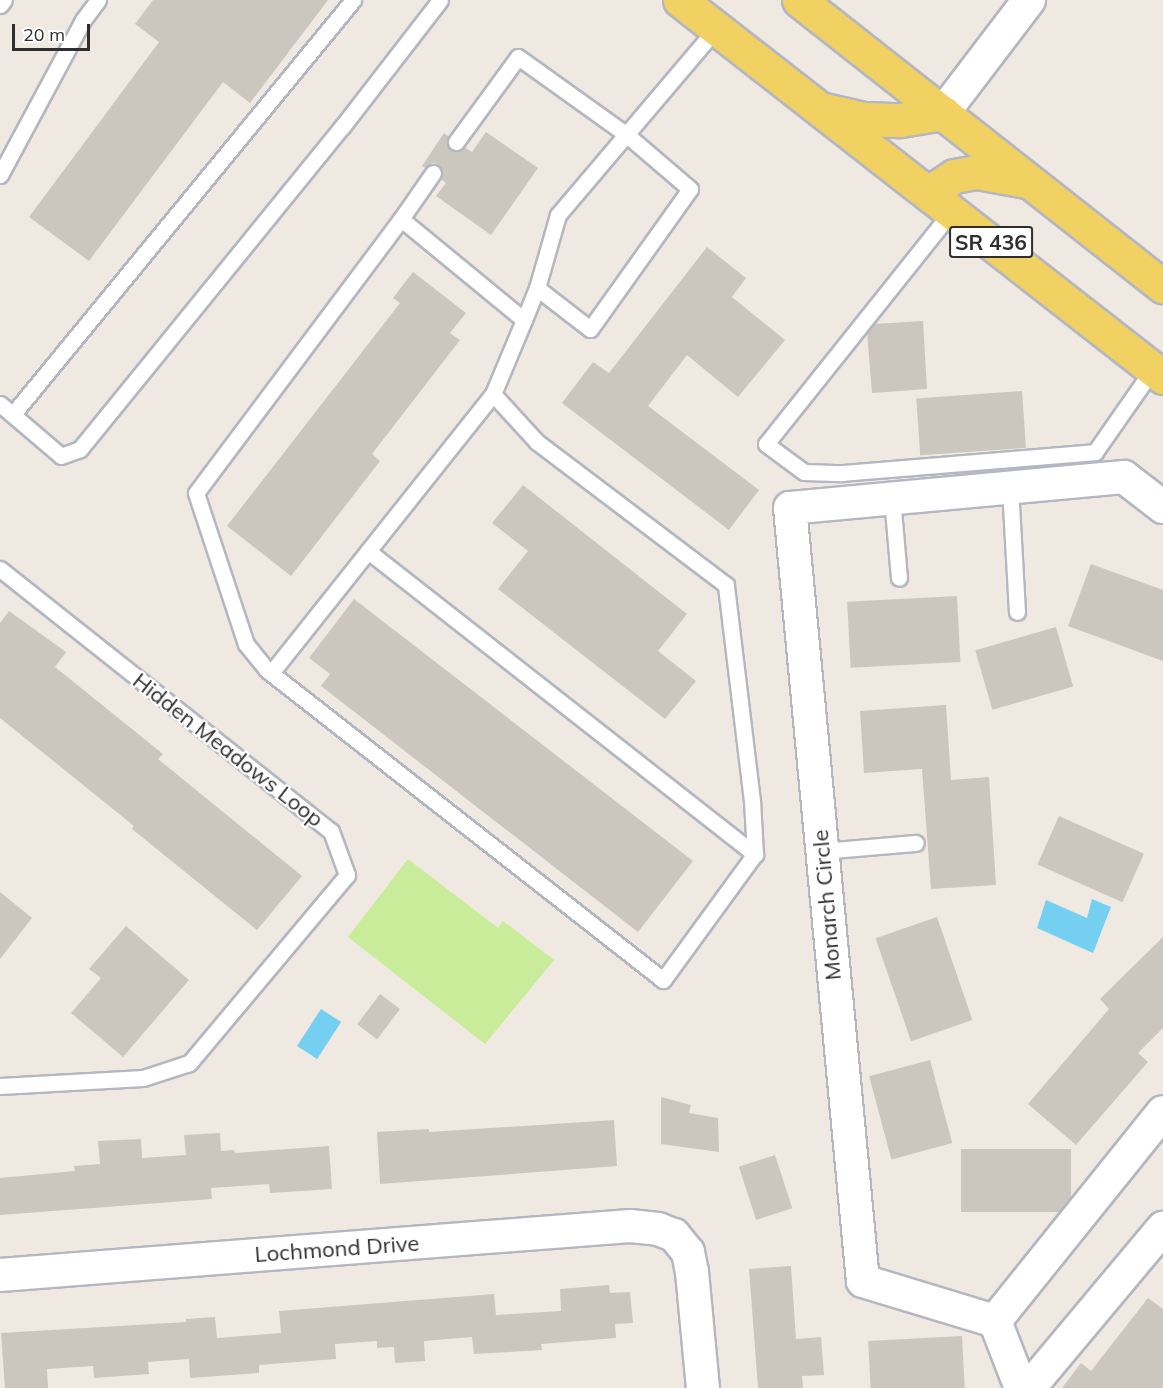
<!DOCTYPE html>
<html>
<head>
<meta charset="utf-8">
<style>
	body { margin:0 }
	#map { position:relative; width:1163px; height:1388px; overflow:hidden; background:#efe9e1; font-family:Mulish,sans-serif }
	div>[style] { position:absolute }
	.pitch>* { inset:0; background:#c9ec9a }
	.water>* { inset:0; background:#75cff0; transform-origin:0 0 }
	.building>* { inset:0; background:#cbc7bf; transform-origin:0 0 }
	.roads { filter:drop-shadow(2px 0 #b4b7c1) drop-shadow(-2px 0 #b4b7c1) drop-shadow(0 2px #b4b7c1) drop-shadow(0 -2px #b4b7c1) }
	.service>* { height:15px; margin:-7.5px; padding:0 7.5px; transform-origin:7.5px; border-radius:7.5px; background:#fff }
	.minor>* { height:32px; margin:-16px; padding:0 16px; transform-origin:16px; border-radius:16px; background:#fff }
	.primary>* { height:33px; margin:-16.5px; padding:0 16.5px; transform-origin:16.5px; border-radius:16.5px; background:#f2d163 }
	span { translate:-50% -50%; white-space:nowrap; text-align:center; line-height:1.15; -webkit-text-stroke:4.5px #fff; paint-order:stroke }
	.shield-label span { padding:2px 4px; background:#fff; border:2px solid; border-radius:4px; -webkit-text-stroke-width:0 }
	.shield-label { font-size:21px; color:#2e2e2e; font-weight:700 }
	.street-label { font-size:22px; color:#2e2e2e }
	.scale { position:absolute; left:12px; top:24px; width:78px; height:27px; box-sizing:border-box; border:3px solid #2e2e2e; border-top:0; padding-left:8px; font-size:18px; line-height:21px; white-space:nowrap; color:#2e2e2e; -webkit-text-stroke:4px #fff; paint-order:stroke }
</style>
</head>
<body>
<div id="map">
	<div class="pitch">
		<div style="clip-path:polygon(408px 859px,498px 928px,503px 921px,554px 960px,485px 1044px,348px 937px)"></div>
	</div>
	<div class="water">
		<div style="clip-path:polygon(1092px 899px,1111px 907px,1093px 953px,1037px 928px,1046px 900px,1087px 918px)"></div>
		<div style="left:321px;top:1009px;width:24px;height:44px;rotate:33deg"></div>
	</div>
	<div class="building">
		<div style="clip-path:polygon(153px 0,328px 0,250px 103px,223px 82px,89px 261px,29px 217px,159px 42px,135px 24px)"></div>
		<div style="clip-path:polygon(486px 132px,538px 168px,491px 235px,436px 196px,446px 183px,441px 179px,443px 173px,439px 165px,433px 163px,425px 168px,422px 166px,444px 133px,448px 136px,447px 145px,451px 150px,459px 151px,464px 147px,472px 152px)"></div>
		<div style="clip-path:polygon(707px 247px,746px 278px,732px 297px,785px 340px,738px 397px,687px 355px,648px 406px,759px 490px,729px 530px,562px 403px,593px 362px,609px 373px)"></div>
		<div style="clip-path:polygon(413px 272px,466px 313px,450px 333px,460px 340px,372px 454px,380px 461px,291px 576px,227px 526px,400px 303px,393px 298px)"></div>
		<div style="clip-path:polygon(923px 321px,927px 389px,872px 393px,867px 333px,874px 324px)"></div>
		<div style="left:1022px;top:391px;width:57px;height:106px;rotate:86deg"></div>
		<div style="clip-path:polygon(523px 485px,687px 614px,658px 651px,696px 681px,665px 719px,498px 589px,528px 551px,492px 523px)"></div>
		<div style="clip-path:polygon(1091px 564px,1163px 590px,1163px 661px,1068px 626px)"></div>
		<div style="left:957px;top:596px;width:66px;height:110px;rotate:87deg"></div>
		<div style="clip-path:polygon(354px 599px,693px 861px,638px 932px,321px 686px,330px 674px,309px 658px)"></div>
		<div style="clip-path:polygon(9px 611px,66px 652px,55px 667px,163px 754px,158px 759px,302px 876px,257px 930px,132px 829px,134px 826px,0 718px,0 623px)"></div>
		<div style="left:1056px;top:627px;width:62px;height:84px;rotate:74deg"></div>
		<div style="clip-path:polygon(946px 705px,951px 780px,989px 777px,996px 885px,931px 889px,922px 769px,864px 773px,860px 711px)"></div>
		<div style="left:1059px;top:816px;width:93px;height:53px;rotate:24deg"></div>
		<div style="clip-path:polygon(0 892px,32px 918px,0 959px)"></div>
		<div style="left:937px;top:917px;width:109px;height:65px;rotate:71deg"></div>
		<div style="clip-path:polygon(126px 926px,189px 980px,123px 1057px,71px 1013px,101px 978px,89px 969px)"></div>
		<div style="clip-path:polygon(1163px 937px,1163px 1028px,1138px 1053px,1148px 1062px,1076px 1145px,1028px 1104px,1109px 1009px,1100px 999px)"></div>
		<div style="left:380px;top:994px;width:25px;height:38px;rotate:37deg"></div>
		<div style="left:930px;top:1060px;width:86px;height:63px;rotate:75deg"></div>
		<div style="clip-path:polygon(661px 1097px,691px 1105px,689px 1113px,718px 1118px,719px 1152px,661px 1144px)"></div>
		<div style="clip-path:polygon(614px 1120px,617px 1166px,380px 1184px,377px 1132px,429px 1129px,429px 1132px)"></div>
		<div style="clip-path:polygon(220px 1133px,221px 1151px,234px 1150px,235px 1153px,329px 1146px,332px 1189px,270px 1193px,269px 1184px,211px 1188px,212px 1199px,0 1215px,0 1178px,75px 1171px,74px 1166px,100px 1164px,98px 1141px,141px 1139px,142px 1158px,186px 1155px,184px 1135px)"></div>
		<div style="clip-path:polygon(961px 1149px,1071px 1149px,1071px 1197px,1060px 1212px,961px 1212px)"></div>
		<div style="left:775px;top:1155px;width:56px;height:38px;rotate:72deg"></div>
		<div style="clip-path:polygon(791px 1266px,796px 1339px,821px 1337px,824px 1375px,802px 1376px,803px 1388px,758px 1388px,749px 1269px)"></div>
		<div style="clip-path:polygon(609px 1285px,610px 1293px,630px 1292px,633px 1323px,615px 1324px,616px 1338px,541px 1344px,542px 1350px,474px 1354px,472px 1337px,424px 1341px,425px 1361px,395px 1363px,394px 1347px,377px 1348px,377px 1341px,335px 1344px,336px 1359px,259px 1365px,259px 1373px,190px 1378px,189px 1359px,148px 1362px,149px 1374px,94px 1378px,93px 1366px,47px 1369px,48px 1388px,5px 1388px,1px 1333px,186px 1322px,186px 1319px,215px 1317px,217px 1338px,281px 1333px,279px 1311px,494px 1294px,496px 1315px,561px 1311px,560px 1289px)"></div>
		<div style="clip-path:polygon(1148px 1298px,1163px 1309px,1163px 1388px,1062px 1388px,1081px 1363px,1091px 1371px)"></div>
		<div style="left:962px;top:1336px;width:52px;height:94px;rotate:87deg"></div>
	</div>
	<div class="roads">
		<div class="service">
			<div style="left:0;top:5px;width:6px;rotate:-51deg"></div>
			<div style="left:456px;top:142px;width:105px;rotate:-53.9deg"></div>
			<div style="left:518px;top:57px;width:134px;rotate:35.6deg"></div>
			<div style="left:627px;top:135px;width:83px;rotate:40.6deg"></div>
			<div style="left:690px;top:189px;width:172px;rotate:125.5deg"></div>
			<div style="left:590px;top:329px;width:67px;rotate:-142.3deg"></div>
			<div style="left:0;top:175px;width:176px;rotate:-61.8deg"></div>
			<div style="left:83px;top:20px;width:25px;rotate:-53deg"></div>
			<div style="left:952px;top:211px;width:298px;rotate:128.6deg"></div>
			<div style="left:766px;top:444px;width:47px;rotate:36.4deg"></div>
			<div style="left:804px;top:472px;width:38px;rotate:2deg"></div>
			<div style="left:842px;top:473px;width:254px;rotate:-4.7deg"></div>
			<div style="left:1095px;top:452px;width:101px;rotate:-55.1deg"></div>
			<div style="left:401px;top:219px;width:56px;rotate:-55.2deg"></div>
			<div style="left:524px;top:320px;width:159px;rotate:-140.6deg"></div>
			<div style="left:401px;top:219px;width:342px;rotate:126.8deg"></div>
			<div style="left:196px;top:493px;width:159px;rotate:71.7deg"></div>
			<div style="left:246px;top:644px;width:33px;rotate:51deg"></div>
			<div style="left:267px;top:670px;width:503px;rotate:38.05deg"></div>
			<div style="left:663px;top:980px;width:156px;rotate:-53.9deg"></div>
			<div style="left:755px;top:854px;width:53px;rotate:-93.2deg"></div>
			<div style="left:752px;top:801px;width:218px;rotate:-96.9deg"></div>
			<div style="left:726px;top:585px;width:237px;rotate:-142.9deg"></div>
			<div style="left:537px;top:442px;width:65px;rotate:-132.5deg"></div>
			<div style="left:493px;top:394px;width:80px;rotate:-67.3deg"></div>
			<div style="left:524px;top:320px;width:35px;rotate:-68deg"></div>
			<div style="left:537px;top:288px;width:76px;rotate:-74deg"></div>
			<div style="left:558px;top:215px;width:244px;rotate:-49.7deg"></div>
			<div style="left:0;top:404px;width:80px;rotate:40.4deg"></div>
			<div style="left:61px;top:456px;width:20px;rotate:-20deg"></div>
			<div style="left:80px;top:449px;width:415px;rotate:-50.9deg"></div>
			<div style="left:342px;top:127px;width:160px;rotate:-52.3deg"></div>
			<div style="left:13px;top:414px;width:536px;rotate:-50.61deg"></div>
			<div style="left:1010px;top:487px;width:125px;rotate:86.8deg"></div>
			<div style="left:892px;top:498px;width:80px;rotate:85deg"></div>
			<div style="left:368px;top:551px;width:492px;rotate:38.1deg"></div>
			<div style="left:0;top:569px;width:422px;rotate:38.4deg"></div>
			<div style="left:331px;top:831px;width:47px;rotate:70deg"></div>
			<div style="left:347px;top:875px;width:246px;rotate:130deg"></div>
			<div style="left:189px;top:1063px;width:48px;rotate:161.9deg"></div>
			<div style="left:143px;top:1078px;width:143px;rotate:176.8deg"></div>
			<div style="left:271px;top:673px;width:357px;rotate:-51.5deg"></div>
			<div style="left:822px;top:851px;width:94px;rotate:-4.9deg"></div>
		</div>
		<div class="minor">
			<div style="left:943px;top:113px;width:142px;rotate:-52.7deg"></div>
			<div style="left:1163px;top:507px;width:49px;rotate:-142.4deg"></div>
			<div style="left:1124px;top:477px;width:335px;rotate:174.7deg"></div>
			<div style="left:790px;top:508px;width:776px;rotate:84.61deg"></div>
			<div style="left:863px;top:1281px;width:138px;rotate:16.9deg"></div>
			<div style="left:995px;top:1321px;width:268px;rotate:-51.2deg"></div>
			<div style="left:0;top:1275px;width:632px;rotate:-4.45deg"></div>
			<div style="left:630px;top:1226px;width:28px;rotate:6deg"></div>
			<div style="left:658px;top:1229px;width:17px;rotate:21deg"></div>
			<div style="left:674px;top:1235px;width:22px;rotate:51deg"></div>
			<div style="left:688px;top:1252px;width:20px;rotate:79deg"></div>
			<div style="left:692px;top:1272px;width:117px;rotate:84.6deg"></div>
			<div style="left:995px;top:1321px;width:72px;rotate:68.8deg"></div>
			<div style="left:1029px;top:1388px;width:209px;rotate:-50.1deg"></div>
		</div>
		<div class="primary">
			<div style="left:680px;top:0;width:613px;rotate:37.97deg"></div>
			<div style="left:799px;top:0;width:463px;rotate:38.2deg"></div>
			<div style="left:825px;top:110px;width:40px;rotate:13deg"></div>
			<div style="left:864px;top:119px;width:36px;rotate:2deg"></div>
			<div style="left:900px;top:120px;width:44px;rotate:-9.2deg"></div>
			<div style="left:928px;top:193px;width:31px;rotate:-33deg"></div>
			<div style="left:954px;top:176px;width:23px;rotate:-10deg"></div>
			<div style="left:977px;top:172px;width:50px;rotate:10.4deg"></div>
		</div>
	</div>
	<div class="shield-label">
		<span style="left:991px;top:242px">SR 436</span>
	</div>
	<div class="street-label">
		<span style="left:228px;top:750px;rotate:38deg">Hidden Meadows Loop</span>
		<span style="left:827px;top:905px;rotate:-95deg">Monarch Circle</span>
		<span style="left:337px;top:1249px;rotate:-4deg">Lochmond Drive</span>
	</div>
	<div class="scale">20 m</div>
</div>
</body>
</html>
